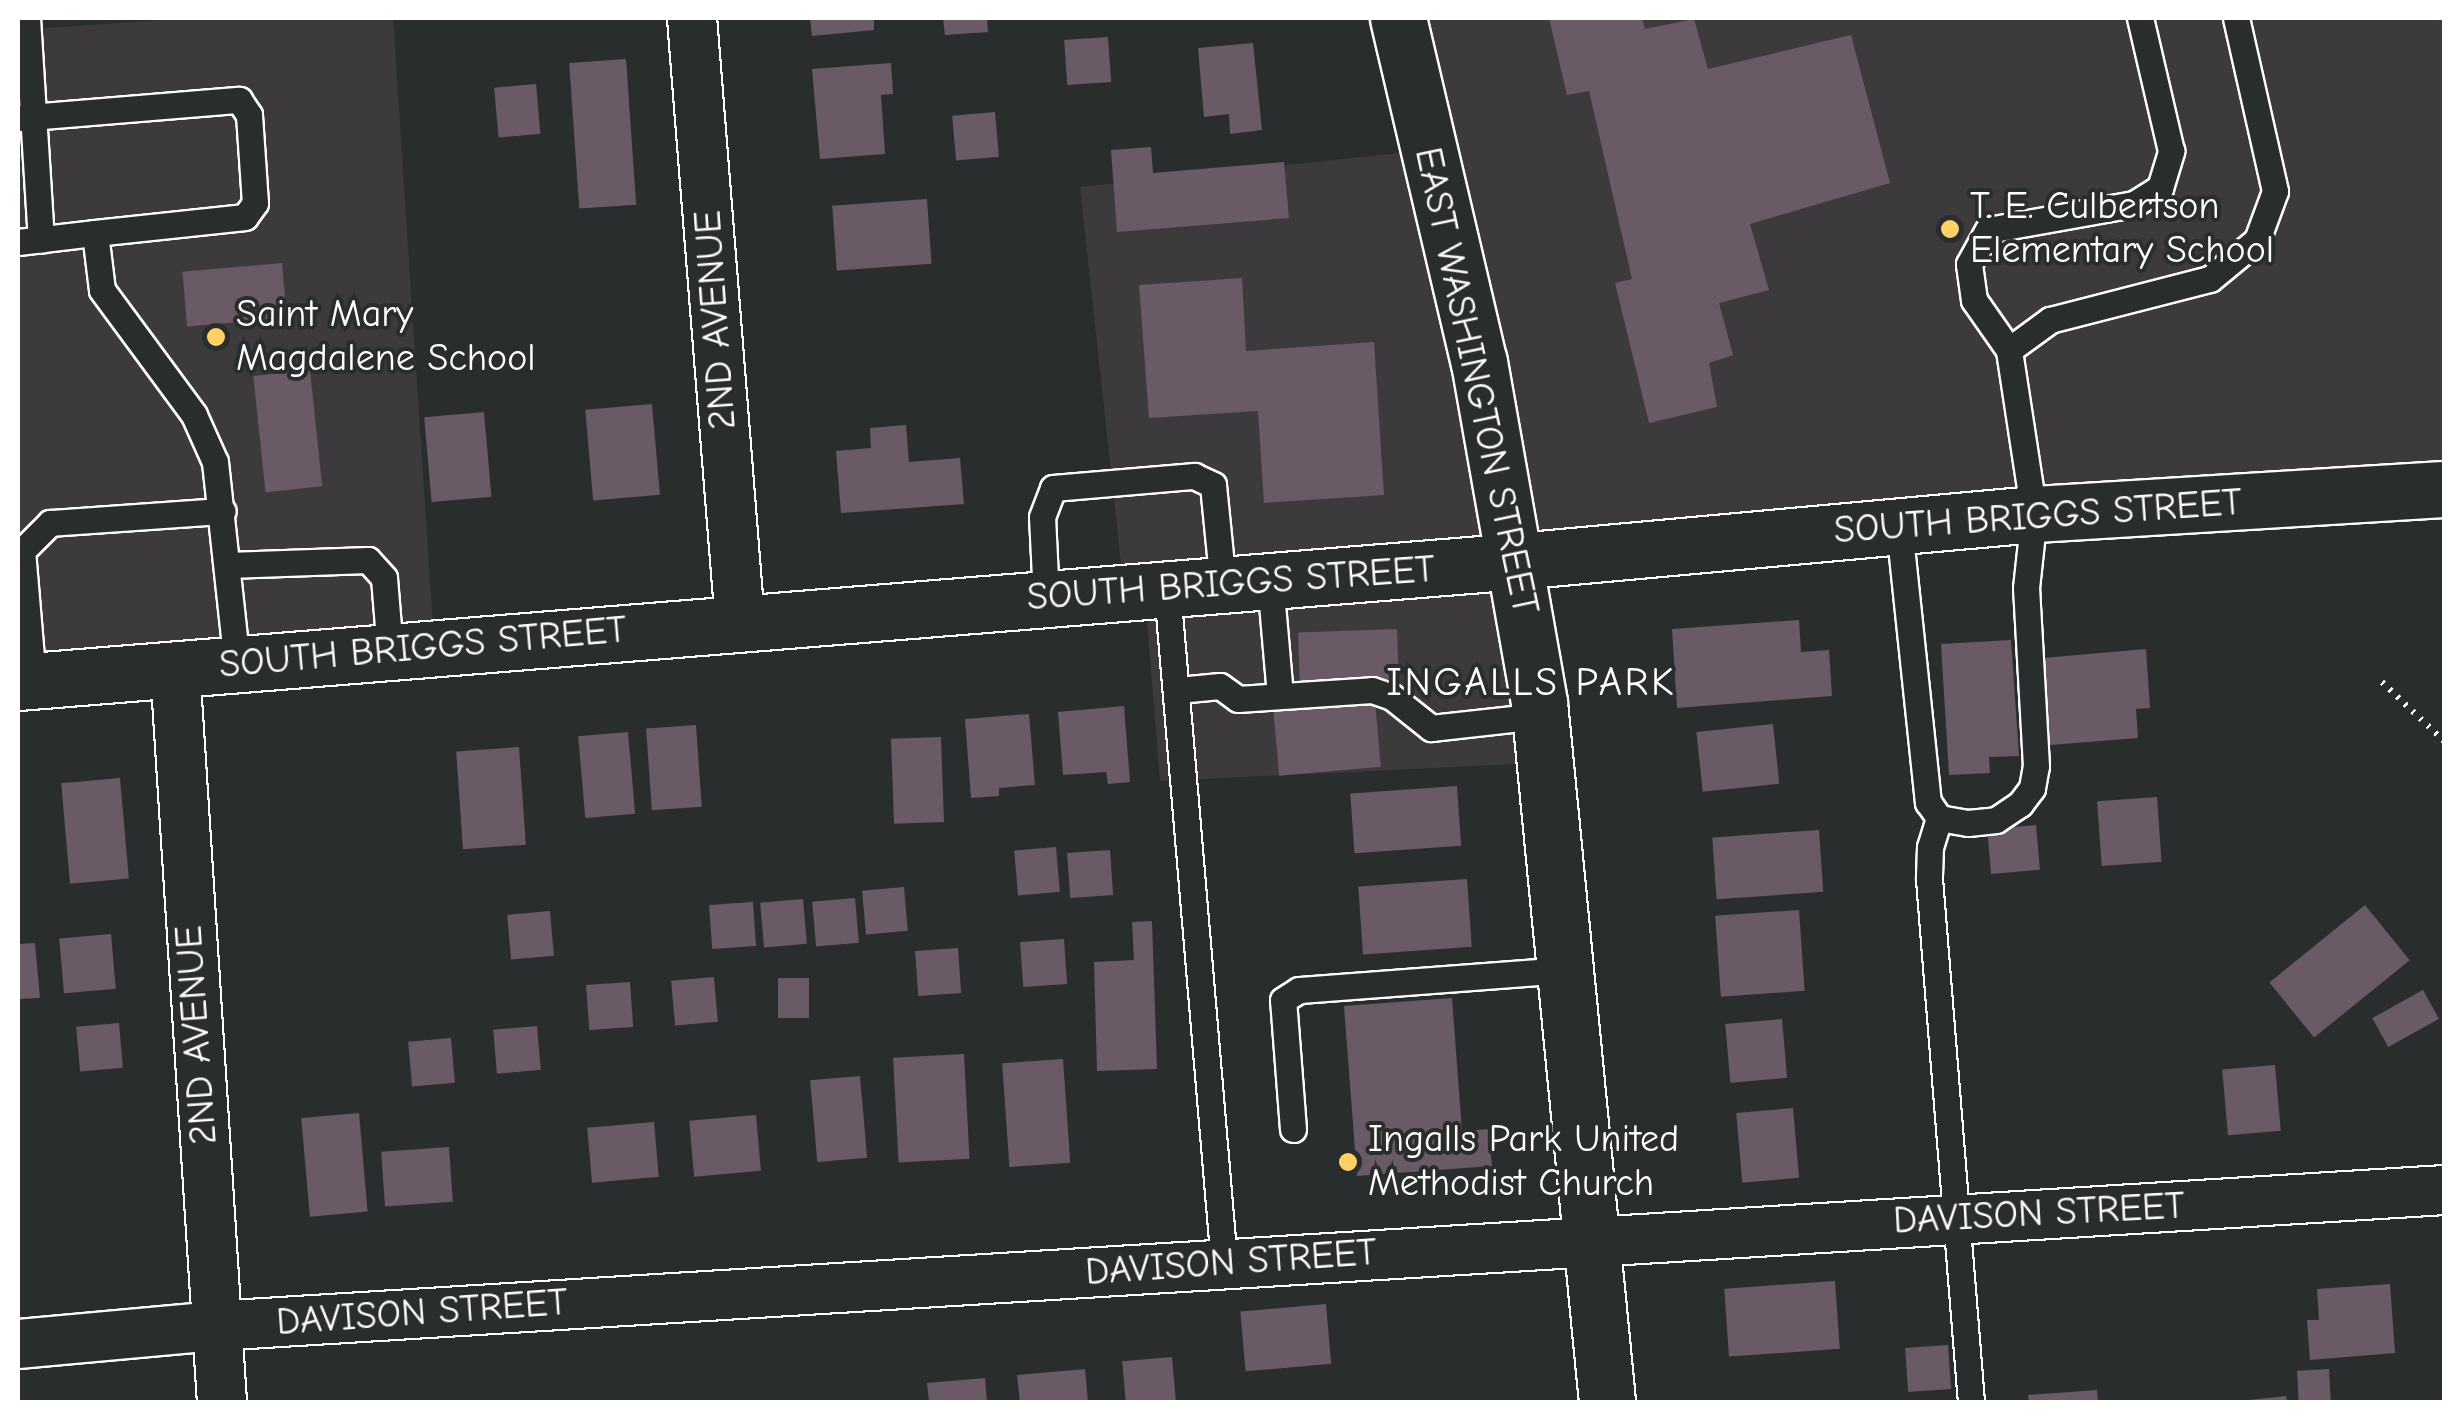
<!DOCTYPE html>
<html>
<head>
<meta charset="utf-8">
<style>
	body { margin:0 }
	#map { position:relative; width:2462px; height:1420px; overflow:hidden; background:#2a2d2e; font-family:"Comic Neue",sans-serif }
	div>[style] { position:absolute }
	.built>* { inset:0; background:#3d3a3e }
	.building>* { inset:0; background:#6a5a65; transform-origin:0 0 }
	.path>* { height:6px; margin-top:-3px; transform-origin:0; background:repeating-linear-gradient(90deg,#fff 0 2.5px,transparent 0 10.5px) }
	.roads { filter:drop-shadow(2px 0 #fff) drop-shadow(-2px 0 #fff) drop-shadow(0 2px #fff) drop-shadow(0 -2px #fff) }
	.lane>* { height:25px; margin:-12.5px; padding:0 12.5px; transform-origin:12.5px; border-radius:12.5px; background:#2a2d2e }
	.street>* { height:48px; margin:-24px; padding:0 24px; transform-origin:24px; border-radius:24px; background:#2a2d2e }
	.secondary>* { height:55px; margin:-27.5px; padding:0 27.5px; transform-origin:27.5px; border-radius:27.5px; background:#2a2d2e }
	.dots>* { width:28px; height:28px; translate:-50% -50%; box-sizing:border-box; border:5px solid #2a2d2e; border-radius:50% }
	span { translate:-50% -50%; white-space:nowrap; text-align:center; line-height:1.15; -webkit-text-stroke:8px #2a2d2e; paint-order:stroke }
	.poi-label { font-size:38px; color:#fff }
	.left { translate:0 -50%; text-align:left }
	.street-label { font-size:38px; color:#fff }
	.neighbourhood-label { font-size:40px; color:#fff; letter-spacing:2.5px }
	.frame { position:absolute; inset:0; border:20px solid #fff; pointer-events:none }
</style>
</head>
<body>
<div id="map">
	<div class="built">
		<div style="clip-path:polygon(192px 18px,393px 18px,434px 643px,18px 676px,18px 30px)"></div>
		<div style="clip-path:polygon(1409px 18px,2444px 18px,2444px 460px,1529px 547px,1555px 762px,1160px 781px,1143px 572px,1122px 572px,1080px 187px,1438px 149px)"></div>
	</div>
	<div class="building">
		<div style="clip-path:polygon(810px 18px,874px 18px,874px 30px,812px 36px)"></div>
		<div style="clip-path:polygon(943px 18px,987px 18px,988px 32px,945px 35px)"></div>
		<div style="clip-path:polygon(1549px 18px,1642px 18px,1645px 29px,1694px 19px,1708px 69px,1851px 35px,1890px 183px,1750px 224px,1769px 290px,1719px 303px,1733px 355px,1709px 363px,1717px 407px,1649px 423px,1615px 283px,1632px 279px,1589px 91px,1567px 95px)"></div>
		<div style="left:1108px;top:37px;width:45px;height:44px;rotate:86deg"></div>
		<div style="clip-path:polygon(1253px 43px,1262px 130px,1230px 134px,1229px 114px,1204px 117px,1198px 48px)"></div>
		<div style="left:626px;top:59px;width:146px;height:57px;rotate:86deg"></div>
		<div style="clip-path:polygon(891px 63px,893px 94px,881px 95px,885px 154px,820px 159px,812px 69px)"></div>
		<div style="left:536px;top:84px;width:50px;height:42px;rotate:85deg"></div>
		<div style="left:995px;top:112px;width:45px;height:43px;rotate:85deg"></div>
		<div style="clip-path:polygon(1151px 147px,1153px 173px,1284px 162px,1289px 218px,1117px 232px,1111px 150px)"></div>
		<div style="left:927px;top:199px;width:65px;height:95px;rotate:86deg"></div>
		<div style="left:282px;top:263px;width:55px;height:100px;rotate:85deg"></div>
		<div style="clip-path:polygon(1242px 278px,1246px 351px,1374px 342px,1384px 495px,1264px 503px,1258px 411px,1149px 418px,1139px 285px)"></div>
		<div style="left:310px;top:370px;width:117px;height:57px;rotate:84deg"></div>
		<div style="left:652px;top:404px;width:91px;height:67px;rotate:85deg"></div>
		<div style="left:484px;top:412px;width:85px;height:60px;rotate:85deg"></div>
		<div style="clip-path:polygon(906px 425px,909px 462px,960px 458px,964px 504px,841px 513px,836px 451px,871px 448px,870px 428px)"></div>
		<div style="clip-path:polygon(1799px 620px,1801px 652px,1829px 650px,1832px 696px,1677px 708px,1672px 629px)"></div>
		<div style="left:1397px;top:629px;width:56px;height:99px;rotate:88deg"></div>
		<div style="clip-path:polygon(2011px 640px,2019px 756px,1989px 757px,1990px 773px,1949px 775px,1941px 644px)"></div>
		<div style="clip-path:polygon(2146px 649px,2150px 708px,2136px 709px,2138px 738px,2050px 745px,2043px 658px)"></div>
		<div style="left:1375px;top:701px;width:66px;height:102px;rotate:85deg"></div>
		<div style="clip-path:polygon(1124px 706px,1130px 782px,1108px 784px,1106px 772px,1063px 775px,1058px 712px)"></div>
		<div style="clip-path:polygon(1029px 714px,1035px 785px,999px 788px,999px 796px,971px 798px,965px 719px)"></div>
		<div style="left:1773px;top:724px;width:60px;height:77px;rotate:84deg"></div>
		<div style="left:696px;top:725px;width:82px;height:50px;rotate:86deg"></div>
		<div style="left:628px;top:732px;width:82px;height:50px;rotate:85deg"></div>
		<div style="left:941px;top:737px;width:85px;height:50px;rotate:88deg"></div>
		<div style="left:519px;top:747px;width:98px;height:63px;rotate:86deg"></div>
		<div style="left:120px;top:778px;width:101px;height:59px;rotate:85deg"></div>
		<div style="left:1457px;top:786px;width:60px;height:107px;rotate:86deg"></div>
		<div style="left:2157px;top:797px;width:65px;height:60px;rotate:86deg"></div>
		<div style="left:2036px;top:825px;width:45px;height:49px;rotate:85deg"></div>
		<div style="left:1819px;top:830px;width:62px;height:107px;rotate:86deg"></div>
		<div style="left:1056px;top:847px;width:45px;height:42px;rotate:85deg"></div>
		<div style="left:1110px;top:850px;width:45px;height:43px;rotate:86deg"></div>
		<div style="left:1467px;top:879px;width:68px;height:109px;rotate:86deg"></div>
		<div style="left:904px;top:887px;width:44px;height:42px;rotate:85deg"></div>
		<div style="left:855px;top:898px;width:45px;height:43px;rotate:85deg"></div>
		<div style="left:803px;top:899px;width:45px;height:43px;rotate:85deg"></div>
		<div style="left:753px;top:902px;width:44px;height:44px;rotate:86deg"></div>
		<div style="left:2365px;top:905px;width:71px;height:123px;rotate:51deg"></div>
		<div style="left:1799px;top:910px;width:81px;height:84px;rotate:86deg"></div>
		<div style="left:550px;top:911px;width:45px;height:43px;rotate:85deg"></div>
		<div style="clip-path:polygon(1152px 921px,1157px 1069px,1097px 1071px,1094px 962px,1134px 960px,1132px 922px)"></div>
		<div style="left:111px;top:934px;width:55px;height:52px;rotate:85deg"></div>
		<div style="left:1064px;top:939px;width:45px;height:44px;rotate:86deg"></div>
		<div style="clip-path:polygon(35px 943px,40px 998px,18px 999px,18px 944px)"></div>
		<div style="left:958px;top:948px;width:45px;height:43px;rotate:86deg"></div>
		<div style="left:714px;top:977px;width:45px;height:43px;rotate:85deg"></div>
		<div style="left:809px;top:978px;width:40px;height:31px;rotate:90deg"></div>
		<div style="left:630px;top:982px;width:45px;height:44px;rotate:86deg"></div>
		<div style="left:2423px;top:990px;width:33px;height:58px;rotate:61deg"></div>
		<div style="clip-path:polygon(1452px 998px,1462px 1131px,1489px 1129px,1492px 1166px,1357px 1176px,1344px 1006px)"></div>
		<div style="left:1782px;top:1019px;width:59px;height:57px;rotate:85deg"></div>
		<div style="left:119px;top:1023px;width:45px;height:43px;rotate:85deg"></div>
		<div style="left:537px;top:1026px;width:44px;height:44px;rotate:85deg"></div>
		<div style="left:451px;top:1038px;width:45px;height:43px;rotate:85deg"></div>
		<div style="left:964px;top:1054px;width:105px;height:71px;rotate:87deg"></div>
		<div style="left:1063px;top:1059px;width:104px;height:61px;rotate:86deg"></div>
		<div style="left:2275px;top:1065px;width:66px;height:53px;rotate:85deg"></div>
		<div style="left:860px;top:1076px;width:82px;height:50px;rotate:85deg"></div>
		<div style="left:1793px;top:1108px;width:70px;height:57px;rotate:85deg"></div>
		<div style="left:359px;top:1113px;width:99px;height:58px;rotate:85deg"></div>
		<div style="left:756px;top:1115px;width:56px;height:67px;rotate:85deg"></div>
		<div style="left:654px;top:1122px;width:55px;height:67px;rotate:85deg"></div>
		<div style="left:449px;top:1147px;width:55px;height:68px;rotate:86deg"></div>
		<div style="left:1835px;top:1281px;width:68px;height:111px;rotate:86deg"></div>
		<div style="clip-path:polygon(2390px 1284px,2395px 1353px,2310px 1360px,2307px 1320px,2319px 1320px,2317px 1289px)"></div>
		<div style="left:1326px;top:1304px;width:60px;height:86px;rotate:85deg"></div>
		<div style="left:1948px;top:1345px;width:44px;height:43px;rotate:86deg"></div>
		<div style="left:1172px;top:1357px;width:45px;height:50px;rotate:85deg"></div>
		<div style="clip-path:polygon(1085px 1369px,1088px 1402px,1020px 1402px,1017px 1375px)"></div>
		<div style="left:2329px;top:1369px;width:33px;height:32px;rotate:87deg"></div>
		<div style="clip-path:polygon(985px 1378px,987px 1402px,929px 1402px,927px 1383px)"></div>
		<div style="clip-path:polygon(2097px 1390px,2098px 1402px,2029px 1402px,2028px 1395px)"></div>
		<div style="clip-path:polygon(2286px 1396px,2287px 1402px,2249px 1402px,2249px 1400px)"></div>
	</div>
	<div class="path">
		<div style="left:2382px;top:682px;width:86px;rotate:43.6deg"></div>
	</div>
	<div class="roads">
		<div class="lane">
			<div style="left:27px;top:18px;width:222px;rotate:86.4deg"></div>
			<div style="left:18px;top:118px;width:222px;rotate:-4.7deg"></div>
			<div style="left:239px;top:100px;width:18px;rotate:56deg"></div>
			<div style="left:249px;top:115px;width:88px;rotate:86.1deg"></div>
			<div style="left:255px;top:203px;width:17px;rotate:126deg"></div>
			<div style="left:245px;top:217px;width:151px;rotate:173.9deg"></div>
			<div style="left:18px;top:242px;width:78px;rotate:-6.7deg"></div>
			<div style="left:95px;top:233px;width:57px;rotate:83deg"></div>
			<div style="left:102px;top:290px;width:155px;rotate:53.6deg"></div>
			<div style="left:194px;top:415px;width:51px;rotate:65.9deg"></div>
			<div style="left:215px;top:462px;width:202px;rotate:83.8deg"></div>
			<div style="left:2009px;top:350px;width:51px;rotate:-36.2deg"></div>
			<div style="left:2050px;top:320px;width:165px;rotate:-14.4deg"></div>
			<div style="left:2210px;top:279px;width:61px;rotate:-39.7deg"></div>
			<div style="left:2257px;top:240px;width:52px;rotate:-69.8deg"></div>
			<div style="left:2275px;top:191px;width:177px;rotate:-102.7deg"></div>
			<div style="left:1899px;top:527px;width:277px;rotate:84deg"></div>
			<div style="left:1928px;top:802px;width:19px;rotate:55deg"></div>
			<div style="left:1939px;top:818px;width:29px;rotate:10deg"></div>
			<div style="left:1968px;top:823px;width:28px;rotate:-6deg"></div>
			<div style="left:1996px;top:820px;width:29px;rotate:-34deg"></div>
			<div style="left:2020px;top:804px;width:20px;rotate:-53deg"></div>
			<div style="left:2032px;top:788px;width:22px;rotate:-80deg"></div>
			<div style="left:2036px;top:766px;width:178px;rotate:-93.2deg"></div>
			<div style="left:2026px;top:588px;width:74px;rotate:-83.8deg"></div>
			<div style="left:2034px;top:514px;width:166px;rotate:-98.7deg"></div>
			<div style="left:2009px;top:350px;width:61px;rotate:-125deg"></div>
			<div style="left:1974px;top:300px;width:36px;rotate:-98deg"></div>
			<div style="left:1969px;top:264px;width:39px;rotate:-61deg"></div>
			<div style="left:1988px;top:230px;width:148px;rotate:-10.1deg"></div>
			<div style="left:2134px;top:204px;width:31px;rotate:-32deg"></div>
			<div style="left:2160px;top:188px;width:39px;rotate:-73deg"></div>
			<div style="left:2171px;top:151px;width:137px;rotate:-103.1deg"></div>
			<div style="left:228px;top:565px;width:140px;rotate:-2deg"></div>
			<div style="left:368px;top:560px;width:24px;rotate:48deg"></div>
			<div style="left:384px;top:578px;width:73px;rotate:85.3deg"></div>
			<div style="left:1270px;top:581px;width:115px;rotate:85deg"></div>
			<div style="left:1167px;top:589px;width:677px;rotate:85.17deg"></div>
			<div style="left:1046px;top:598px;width:81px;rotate:-92.8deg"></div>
			<div style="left:1042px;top:517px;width:31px;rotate:-69deg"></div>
			<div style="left:1053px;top:488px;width:142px;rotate:-4.9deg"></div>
			<div style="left:1194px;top:476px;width:21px;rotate:25deg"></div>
			<div style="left:1213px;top:485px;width:100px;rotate:84.3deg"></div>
			<div style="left:33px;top:681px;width:130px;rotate:-94.8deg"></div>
			<div style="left:22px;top:551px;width:40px;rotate:-45deg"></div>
			<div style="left:50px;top:523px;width:173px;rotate:-4deg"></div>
			<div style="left:1178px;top:690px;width:42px;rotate:-5.4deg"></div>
			<div style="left:1220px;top:686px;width:22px;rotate:36deg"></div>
			<div style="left:1238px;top:699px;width:134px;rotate:-3.8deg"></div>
			<div style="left:1372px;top:690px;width:21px;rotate:19deg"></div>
			<div style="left:1392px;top:697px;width:50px;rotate:38.5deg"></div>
			<div style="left:1431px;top:728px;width:110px;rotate:-6.3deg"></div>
			<div style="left:1939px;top:818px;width:30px;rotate:107deg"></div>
			<div style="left:1930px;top:847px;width:32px;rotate:92deg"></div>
			<div style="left:1929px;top:879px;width:525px;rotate:85.41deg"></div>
			<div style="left:1293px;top:1129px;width:129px;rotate:-94.4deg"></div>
			<div style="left:1283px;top:1000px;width:19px;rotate:-32deg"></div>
			<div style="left:1299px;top:990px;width:267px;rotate:-4.3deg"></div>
		</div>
		<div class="street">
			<div style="left:692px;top:18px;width:607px;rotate:85.46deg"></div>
			<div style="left:175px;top:668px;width:736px;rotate:86.34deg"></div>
			<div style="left:18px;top:1344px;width:198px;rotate:-5.2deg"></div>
			<div style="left:215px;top:1326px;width:2233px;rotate:-3.49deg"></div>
		</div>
		<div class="secondary">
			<div style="left:1398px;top:18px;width:353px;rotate:76.8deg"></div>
			<div style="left:1479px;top:362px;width:346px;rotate:80deg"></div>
			<div style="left:1539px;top:703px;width:702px;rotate:84.44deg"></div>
			<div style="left:18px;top:682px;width:1504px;rotate:-4.61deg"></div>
			<div style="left:1517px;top:561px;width:519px;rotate:-5.19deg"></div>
			<div style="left:2034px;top:514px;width:411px;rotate:-3.5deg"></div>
		</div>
	</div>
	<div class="dots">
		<div style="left:1950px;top:229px;background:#ffd166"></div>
		<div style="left:216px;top:337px;background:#ffd166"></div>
		<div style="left:1348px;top:1162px;background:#ffd166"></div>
	</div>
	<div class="poi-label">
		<span class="left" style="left:1970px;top:229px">T. E. Culbertson<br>Elementary School</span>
		<span class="left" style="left:236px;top:337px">Saint Mary<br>Magdalene School</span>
		<span class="left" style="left:1368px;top:1162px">Ingalls Park United<br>Methodist Church</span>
	</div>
	<div class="street-label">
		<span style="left:716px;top:320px;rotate:-94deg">2ND AVENUE</span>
		<span style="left:1476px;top:381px;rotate:78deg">EAST WASHINGTON STREET</span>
		<span style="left:2038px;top:517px;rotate:-4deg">SOUTH BRIGGS STREET</span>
		<span style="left:1231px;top:584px;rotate:-4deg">SOUTH BRIGGS STREET</span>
		<span style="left:423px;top:648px;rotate:-5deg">SOUTH BRIGGS STREET</span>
		<span style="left:197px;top:1035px;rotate:-94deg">2ND AVENUE</span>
		<span style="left:2039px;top:1214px;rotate:-3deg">DAVISON STREET</span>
		<span style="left:1231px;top:1263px;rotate:-4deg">DAVISON STREET</span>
		<span style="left:422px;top:1313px;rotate:-4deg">DAVISON STREET</span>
	</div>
	<div class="neighbourhood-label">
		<span style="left:1531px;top:682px">INGALLS PARK</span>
	</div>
	<div class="frame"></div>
</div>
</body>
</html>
